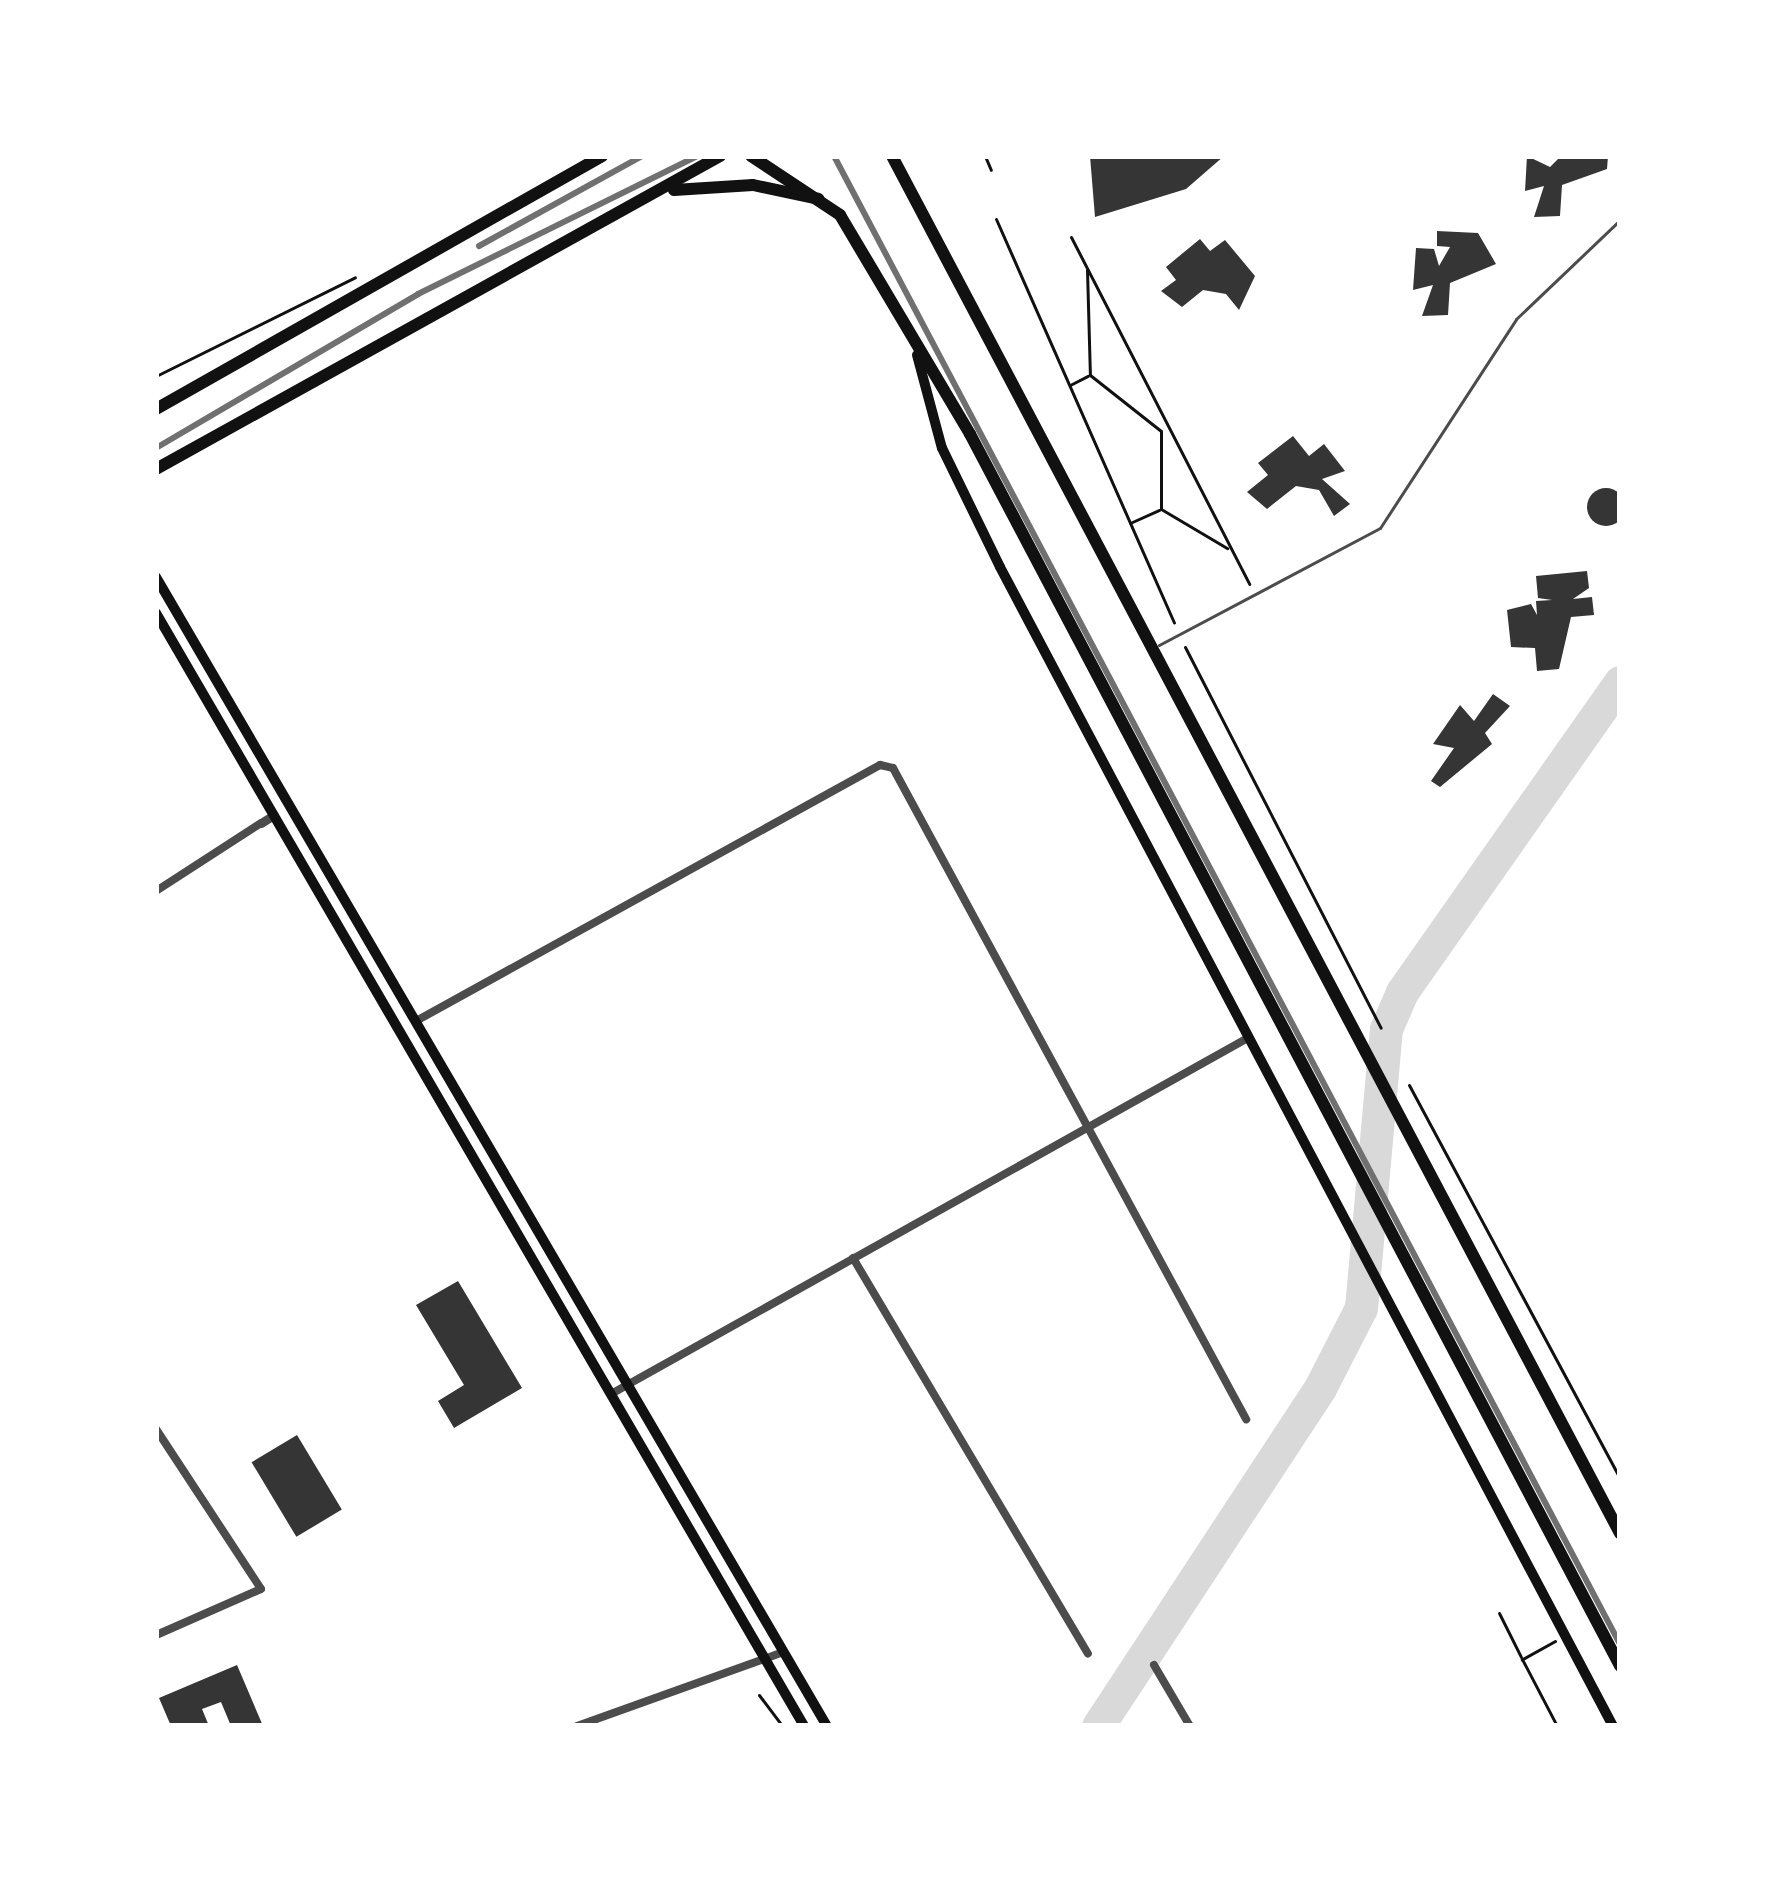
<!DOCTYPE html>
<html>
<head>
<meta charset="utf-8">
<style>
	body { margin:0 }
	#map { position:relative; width:1776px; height:1882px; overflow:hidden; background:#fff; font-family:Jost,sans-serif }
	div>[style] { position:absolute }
	.river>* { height:33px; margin:-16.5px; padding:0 16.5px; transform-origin:16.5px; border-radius:16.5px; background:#d9d9d9 }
	.building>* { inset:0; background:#353535; transform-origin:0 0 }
	.round { border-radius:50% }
	.path>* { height:3px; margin:-1.5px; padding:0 1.5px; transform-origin:1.5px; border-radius:1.5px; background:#111 }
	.service>* { height:3px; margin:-1.5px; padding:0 1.5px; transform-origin:1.5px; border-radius:1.5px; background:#4c4c4c }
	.minor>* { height:8px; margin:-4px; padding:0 4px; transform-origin:4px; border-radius:4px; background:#4c4c4c }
	.tertiary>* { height:9px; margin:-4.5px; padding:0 4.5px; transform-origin:4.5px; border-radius:4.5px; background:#4c4c4c }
	.secondary>* { height:10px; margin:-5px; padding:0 5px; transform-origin:5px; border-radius:5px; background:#111 }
	.primary>* { height:12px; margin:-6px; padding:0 6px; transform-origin:6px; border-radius:6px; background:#111 }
	.rail>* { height:6px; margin:-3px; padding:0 3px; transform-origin:3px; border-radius:3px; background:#707070 }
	span { translate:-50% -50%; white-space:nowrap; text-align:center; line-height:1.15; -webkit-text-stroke:9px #fff; paint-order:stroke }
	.frame { position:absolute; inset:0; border:159px solid #fff; pointer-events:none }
</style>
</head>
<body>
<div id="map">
	<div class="river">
		<div style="left:1098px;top:1726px;width:404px;rotate:-56.7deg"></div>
		<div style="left:1320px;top:1388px;width:90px;rotate:-62.9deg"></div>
		<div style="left:1361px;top:1308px;width:280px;rotate:-84.9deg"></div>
		<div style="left:1386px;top:1029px;width:40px;rotate:-66.6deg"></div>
		<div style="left:1402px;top:992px;width:379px;rotate:-54.9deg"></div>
	</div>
	<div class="building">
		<div style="clip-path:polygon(1090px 156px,1224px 156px,1186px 189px,1095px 217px)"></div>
		<div style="clip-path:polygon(1527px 156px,1550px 167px,1561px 156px,1608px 156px,1607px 169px,1562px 185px,1560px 216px,1534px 217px,1544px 186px,1525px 191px)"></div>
		<div style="clip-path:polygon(1437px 231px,1478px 233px,1496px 264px,1450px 283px,1448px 315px,1422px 316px,1433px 285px,1413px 290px,1416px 248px,1434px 249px,1439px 266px,1450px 247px,1437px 246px)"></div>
		<div style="clip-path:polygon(1200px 239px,1210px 251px,1225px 240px,1255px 276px,1239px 310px,1226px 294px,1203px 290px,1182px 307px,1161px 291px,1176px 280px,1166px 267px)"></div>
		<div style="clip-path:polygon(1293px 436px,1309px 456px,1324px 444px,1345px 471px,1322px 479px,1350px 504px,1334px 516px,1319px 490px,1296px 486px,1267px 509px,1247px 492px,1268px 475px,1258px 463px)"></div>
		<div class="round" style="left:1587px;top:488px;width:38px;height:38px"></div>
		<div style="clip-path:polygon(1587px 571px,1589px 588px,1573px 599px,1592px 597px,1594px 615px,1571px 617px,1559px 669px,1537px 671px,1535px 648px,1511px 647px,1507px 610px,1531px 604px,1537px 615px,1536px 601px,1552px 600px,1538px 598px,1536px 576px)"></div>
		<div style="clip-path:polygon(1493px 694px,1510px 706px,1485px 733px,1492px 744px,1440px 787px,1431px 781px,1454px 748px,1433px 744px,1460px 705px,1474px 721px)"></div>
		<div style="clip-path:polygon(458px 1281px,522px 1388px,454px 1428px,438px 1401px,464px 1385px,416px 1305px)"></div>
		<div style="left:297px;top:1435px;width:87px;height:53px;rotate:59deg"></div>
		<div style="clip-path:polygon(237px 1665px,263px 1726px,231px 1726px,221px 1702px,202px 1709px,209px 1726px,171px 1726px,159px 1698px)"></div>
	</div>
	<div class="path">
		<div style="left:985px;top:156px;width:15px;rotate:67deg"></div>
		<div style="left:996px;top:219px;width:441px;rotate:66.2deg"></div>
		<div style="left:1071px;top:237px;width:390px;rotate:62.8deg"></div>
		<div style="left:1087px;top:270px;width:105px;rotate:88.4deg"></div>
		<div style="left:1090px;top:375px;width:90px;rotate:38.3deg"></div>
		<div style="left:1161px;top:431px;width:78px;rotate:90deg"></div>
		<div style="left:1161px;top:509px;width:77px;rotate:30.6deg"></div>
		<div style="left:156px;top:376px;width:222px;rotate:-26.4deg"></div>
		<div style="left:1070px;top:385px;width:20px;rotate:-27deg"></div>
		<div style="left:1130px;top:523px;width:32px;rotate:-24deg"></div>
		<div style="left:1185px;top:647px;width:428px;rotate:62.8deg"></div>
		<div style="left:1409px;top:1085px;width:446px;rotate:61.8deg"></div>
		<div style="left:1499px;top:1613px;width:49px;rotate:63.4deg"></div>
		<div style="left:1555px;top:1641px;width:38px;rotate:151deg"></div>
		<div style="left:1522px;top:1659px;width:76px;rotate:62.4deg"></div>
		<div style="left:759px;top:1695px;width:39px;rotate:53deg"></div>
	</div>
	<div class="service">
		<div style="left:1159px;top:645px;width:250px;rotate:-27.9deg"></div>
		<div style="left:1380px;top:528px;width:249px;rotate:-56.9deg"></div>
		<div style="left:1516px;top:319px;width:144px;rotate:-43.6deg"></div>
	</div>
	<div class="minor">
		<div style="left:156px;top:891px;width:125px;rotate:-32.9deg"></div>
		<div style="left:416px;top:1021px;width:530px;rotate:-28.89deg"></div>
		<div style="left:880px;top:765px;width:13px;rotate:13deg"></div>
		<div style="left:893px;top:768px;width:741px;rotate:61.53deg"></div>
		<div style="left:853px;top:1258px;width:460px;rotate:59.3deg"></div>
		<div style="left:611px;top:1394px;width:730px;rotate:-29.2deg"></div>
		<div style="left:156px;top:1429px;width:191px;rotate:56.7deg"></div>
		<div style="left:261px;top:1589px;width:115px;rotate:156.3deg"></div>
		<div style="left:1154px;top:1665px;width:71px;rotate:59.5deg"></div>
		<div style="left:577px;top:1726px;width:220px;rotate:-19.7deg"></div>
	</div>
	<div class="tertiary">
		<div style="left:261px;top:823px;width:15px;rotate:-32deg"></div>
	</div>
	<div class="secondary">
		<div style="left:917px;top:355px;width:96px;rotate:75deg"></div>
		<div style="left:942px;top:448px;width:132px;rotate:64deg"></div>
		<div style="left:1000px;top:567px;width:1311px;rotate:62.13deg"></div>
		<div style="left:156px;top:577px;width:1331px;rotate:59.72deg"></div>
		<div style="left:156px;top:613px;width:1288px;rotate:59.79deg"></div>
	</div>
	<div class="primary">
		<div style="left:751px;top:156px;width:107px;rotate:33.5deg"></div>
		<div style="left:840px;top:215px;width:255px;rotate:59.3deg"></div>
		<div style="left:970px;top:434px;width:1393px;rotate:62.18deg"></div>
		<div style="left:892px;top:156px;width:1558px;rotate:62.14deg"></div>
		<div style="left:674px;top:190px;width:79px;rotate:-3.6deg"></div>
		<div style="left:753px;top:185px;width:67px;rotate:12deg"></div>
		<div style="left:156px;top:409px;width:513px;rotate:-29.56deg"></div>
		<div style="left:156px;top:469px;width:645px;rotate:-29.03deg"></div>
	</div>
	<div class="rail">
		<div style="left:834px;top:156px;width:1683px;rotate:62.16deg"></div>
		<div style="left:479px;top:246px;width:186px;rotate:-28.9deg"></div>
		<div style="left:156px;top:448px;width:304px;rotate:-30.4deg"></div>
		<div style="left:418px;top:294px;width:311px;rotate:-26.3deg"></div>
	</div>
	<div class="frame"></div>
</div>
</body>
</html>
